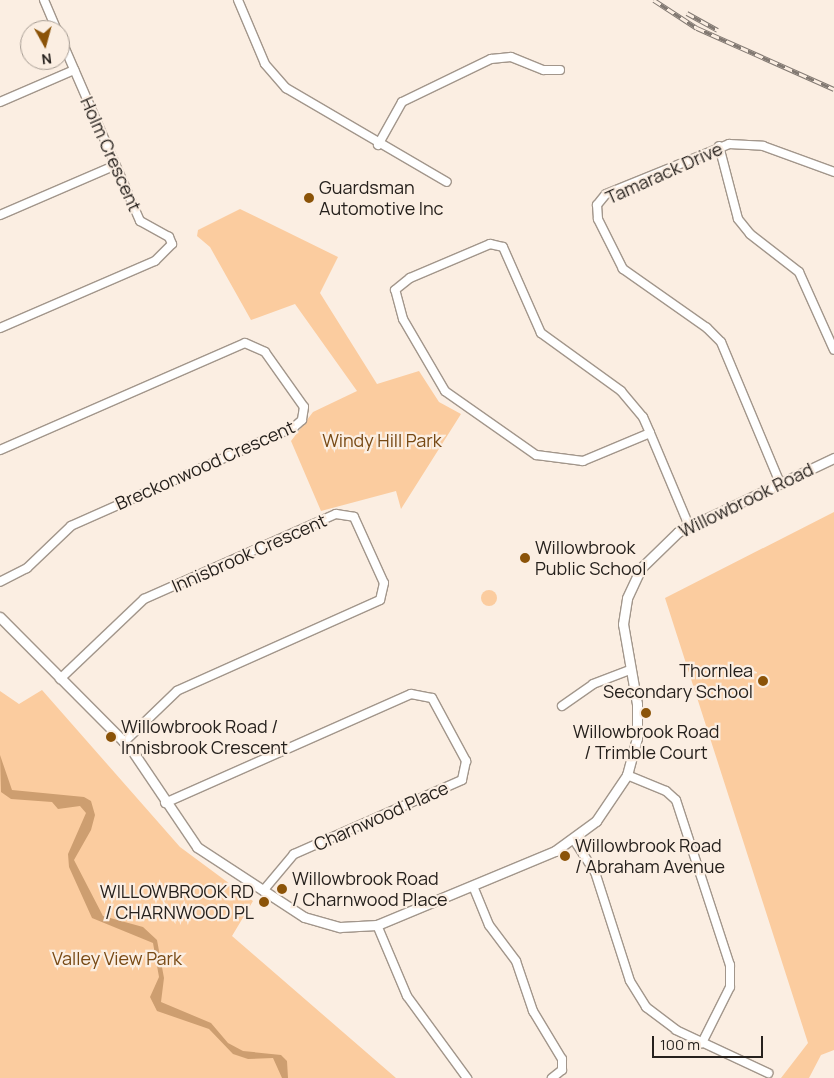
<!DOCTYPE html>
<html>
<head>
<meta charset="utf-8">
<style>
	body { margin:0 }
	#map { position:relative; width:834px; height:1078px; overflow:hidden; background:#fbeee2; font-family:Manrope,sans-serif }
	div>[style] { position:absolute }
	.green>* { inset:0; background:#fbcc9f }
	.round { border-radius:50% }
	.water>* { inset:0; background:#cd9e70 }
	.roads { filter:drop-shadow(1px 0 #a2968b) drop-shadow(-1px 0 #a2968b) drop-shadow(0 1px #a2968b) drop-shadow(0 -1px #a2968b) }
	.minor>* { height:8px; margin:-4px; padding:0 4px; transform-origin:4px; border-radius:4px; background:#fff }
	.tertiary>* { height:9px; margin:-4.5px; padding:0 4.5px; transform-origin:4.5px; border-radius:4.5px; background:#fff }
	.rail>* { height:4.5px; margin-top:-2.25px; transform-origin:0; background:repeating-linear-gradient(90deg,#fbeee2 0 8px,#827972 0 16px); box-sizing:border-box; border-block:1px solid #827972 }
	.dots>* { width:14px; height:14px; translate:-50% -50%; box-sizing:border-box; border:2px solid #fbeee2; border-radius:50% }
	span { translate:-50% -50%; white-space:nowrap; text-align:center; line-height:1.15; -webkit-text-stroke:4.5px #fbeee2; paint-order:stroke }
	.street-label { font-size:18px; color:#26211d }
	.poi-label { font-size:18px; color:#26211d }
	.left { translate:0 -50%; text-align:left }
	.right { translate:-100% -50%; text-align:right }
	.park-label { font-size:18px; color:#774914 }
	.north { position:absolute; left:20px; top:20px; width:50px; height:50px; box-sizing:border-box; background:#fbeee2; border:1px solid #a69c93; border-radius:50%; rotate:173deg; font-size:14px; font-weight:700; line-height:20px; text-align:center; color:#26211d }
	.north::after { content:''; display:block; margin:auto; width:18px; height:22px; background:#8b5308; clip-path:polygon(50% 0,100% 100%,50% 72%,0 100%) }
	.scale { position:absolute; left:652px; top:1036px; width:111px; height:22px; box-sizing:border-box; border:2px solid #26211d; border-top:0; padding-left:6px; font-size:15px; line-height:18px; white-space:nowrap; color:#26211d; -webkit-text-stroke:4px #fbeee2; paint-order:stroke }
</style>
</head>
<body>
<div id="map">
	<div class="green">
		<div style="clip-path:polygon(240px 209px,338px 257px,320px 293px,377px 384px,419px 371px,439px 402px,461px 414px,401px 509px,396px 491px,321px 511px,291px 441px,313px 412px,357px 391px,295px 304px,251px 320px,210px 247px,197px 236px,198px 230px)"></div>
		<div style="clip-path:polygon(834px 512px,834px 1050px,821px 1055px,809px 1078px,781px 1078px,808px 1043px,665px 598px)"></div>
		<div class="round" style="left:481px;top:590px;width:16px;height:16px"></div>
		<div style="clip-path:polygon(42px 690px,180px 847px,253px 901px,232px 936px,396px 1078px,0 1078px,0 691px,19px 704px)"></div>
	</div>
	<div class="water">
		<div style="clip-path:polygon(0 755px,12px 790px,84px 797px,91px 801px,95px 815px,91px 830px,74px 860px,103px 916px,143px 927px,157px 940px,164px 978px,161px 1002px,211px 1023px,228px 1043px,243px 1051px,281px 1055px,287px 1061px,288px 1078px,282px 1078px,273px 1058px,248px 1059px,233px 1054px,209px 1029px,157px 1011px,150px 997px,159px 977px,153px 943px,92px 918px,69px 867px,68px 854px,86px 813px,80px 806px,58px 809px,52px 802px,11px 799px,1px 792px)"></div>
	</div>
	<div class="roads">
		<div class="minor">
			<div style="left:44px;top:0;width:33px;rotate:67deg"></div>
			<div style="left:238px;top:0;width:69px;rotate:67.1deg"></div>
			<div style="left:265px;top:64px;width:32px;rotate:49deg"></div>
			<div style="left:286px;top:88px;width:186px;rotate:30.3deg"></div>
			<div style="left:0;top:102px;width:81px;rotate:-23.4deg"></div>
			<div style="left:378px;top:145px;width:49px;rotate:-60.8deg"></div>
			<div style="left:402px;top:102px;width:99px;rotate:-25.8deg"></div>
			<div style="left:491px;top:59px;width:20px;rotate:-6deg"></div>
			<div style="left:511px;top:57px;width:35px;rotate:22deg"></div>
			<div style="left:544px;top:70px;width:16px"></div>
			<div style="left:719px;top:146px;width:75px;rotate:75.4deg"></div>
			<div style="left:738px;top:219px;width:19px;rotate:51deg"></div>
			<div style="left:750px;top:234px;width:62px;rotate:37.8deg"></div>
			<div style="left:799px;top:272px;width:85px;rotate:65.8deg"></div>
			<div style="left:0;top:215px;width:126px;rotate:-23.3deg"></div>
			<div style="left:0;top:328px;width:169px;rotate:-23.4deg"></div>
			<div style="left:155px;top:261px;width:24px;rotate:-45deg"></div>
			<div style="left:172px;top:244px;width:8px;rotate:-113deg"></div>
			<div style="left:169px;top:237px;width:33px;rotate:-151deg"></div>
			<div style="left:140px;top:221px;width:201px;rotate:-113.5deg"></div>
			<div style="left:650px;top:433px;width:73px;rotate:157.3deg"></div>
			<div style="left:583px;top:461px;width:47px;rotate:-172.7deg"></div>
			<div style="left:536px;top:455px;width:111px;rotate:-144.9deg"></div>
			<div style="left:445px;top:391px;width:83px;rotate:-120.3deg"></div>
			<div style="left:403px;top:319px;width:30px;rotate:-105deg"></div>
			<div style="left:395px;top:290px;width:19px;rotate:-39deg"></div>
			<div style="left:410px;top:278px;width:87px;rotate:-23deg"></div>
			<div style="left:490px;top:244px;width:13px;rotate:13deg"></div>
			<div style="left:503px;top:247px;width:94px;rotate:66.2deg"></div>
			<div style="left:541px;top:333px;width:99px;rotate:35.9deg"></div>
			<div style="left:621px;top:391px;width:34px;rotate:50deg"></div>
			<div style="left:643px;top:417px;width:17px;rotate:66deg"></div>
			<div style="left:650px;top:433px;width:101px;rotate:67.2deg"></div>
			<div style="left:0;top:450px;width:267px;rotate:-23.6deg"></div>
			<div style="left:245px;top:343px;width:22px;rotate:24deg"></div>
			<div style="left:265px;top:352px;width:67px;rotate:54.7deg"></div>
			<div style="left:304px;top:407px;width:13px;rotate:99deg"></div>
			<div style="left:302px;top:420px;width:11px;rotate:139deg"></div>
			<div style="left:294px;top:427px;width:244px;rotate:156.1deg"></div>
			<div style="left:71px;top:526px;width:61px;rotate:136.3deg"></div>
			<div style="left:27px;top:568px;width:30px;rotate:153deg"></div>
			<div style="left:780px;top:483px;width:153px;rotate:-112.7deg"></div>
			<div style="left:721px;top:342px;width:20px;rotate:-135deg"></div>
			<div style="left:707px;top:328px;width:103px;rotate:-144.9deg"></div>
			<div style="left:623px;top:269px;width:56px;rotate:-116.6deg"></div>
			<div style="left:598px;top:219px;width:14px;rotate:-94deg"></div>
			<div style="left:597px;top:205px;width:14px;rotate:-51deg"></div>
			<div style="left:606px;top:194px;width:133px;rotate:-22.1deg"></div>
			<div style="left:729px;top:144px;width:34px;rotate:3deg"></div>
			<div style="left:763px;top:146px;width:76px;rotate:20.1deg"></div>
			<div style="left:60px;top:679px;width:116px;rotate:-43.6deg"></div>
			<div style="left:144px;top:599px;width:210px;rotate:-23.9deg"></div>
			<div style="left:336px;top:514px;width:18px;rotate:9deg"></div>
			<div style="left:354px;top:517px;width:72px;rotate:65.6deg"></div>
			<div style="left:384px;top:583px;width:17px;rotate:103deg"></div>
			<div style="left:380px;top:600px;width:222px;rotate:155.9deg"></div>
			<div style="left:177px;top:691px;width:74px;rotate:136.1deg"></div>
			<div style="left:562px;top:706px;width:38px;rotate:-35deg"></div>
			<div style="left:593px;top:684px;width:40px;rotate:-21deg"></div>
			<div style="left:627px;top:775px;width:42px;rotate:22.3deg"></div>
			<div style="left:666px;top:791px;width:13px;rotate:42deg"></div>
			<div style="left:676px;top:800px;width:174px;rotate:71.9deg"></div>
			<div style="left:730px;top:965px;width:22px;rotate:90deg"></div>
			<div style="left:730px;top:987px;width:63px;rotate:116.6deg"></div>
			<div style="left:165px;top:803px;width:269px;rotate:-23.9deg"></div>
			<div style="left:411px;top:694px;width:21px;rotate:11deg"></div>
			<div style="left:432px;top:698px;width:72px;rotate:61.6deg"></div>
			<div style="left:466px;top:761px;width:19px;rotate:102deg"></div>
			<div style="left:462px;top:780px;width:184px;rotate:156.2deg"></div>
			<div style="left:294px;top:854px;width:48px;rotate:130deg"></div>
			<div style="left:574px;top:840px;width:38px;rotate:57deg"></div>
			<div style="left:595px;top:872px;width:114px;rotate:72.2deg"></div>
			<div style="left:630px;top:981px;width:31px;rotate:58deg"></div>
			<div style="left:646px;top:1007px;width:38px;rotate:37deg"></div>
			<div style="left:676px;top:1030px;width:102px;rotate:25.1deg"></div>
			<div style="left:473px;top:886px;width:42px;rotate:67.7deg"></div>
			<div style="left:489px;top:925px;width:45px;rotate:53.1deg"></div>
			<div style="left:516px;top:961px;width:53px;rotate:71.2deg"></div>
			<div style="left:533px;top:1011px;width:56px;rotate:58.9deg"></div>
			<div style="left:562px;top:1059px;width:11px;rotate:90deg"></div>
			<div style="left:562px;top:1070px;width:13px;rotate:141deg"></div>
			<div style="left:377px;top:925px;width:77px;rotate:67.1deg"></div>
			<div style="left:407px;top:996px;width:102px;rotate:53.8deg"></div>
		</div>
		<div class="tertiary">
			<div style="left:0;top:617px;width:186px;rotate:45.2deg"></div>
			<div style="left:131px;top:749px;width:118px;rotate:56deg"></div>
			<div style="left:197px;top:847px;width:128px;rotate:33.2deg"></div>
			<div style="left:304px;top:917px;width:37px;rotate:16deg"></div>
			<div style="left:340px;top:927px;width:37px;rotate:-3deg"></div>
			<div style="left:377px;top:925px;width:193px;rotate:-22.6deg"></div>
			<div style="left:555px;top:851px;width:51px;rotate:-36.2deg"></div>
			<div style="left:596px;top:821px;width:55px;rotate:-56deg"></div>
			<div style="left:627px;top:775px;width:38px;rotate:-75deg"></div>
			<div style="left:637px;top:738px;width:34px;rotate:-90deg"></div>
			<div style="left:637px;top:704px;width:81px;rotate:-99.9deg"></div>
			<div style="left:623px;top:624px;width:26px;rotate:-81deg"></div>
			<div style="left:627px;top:598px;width:33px;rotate:-65deg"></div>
			<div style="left:641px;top:568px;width:52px;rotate:-44.2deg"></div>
			<div style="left:678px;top:532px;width:173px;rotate:-25.4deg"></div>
		</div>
	</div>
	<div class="rail">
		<div style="left:654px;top:0;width:51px;rotate:33.1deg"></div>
		<div style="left:697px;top:28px;width:150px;rotate:24deg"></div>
		<div style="left:687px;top:13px;width:35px;rotate:29deg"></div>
	</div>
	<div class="dots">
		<div style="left:309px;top:198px;background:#8b5308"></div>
		<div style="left:525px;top:558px;background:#8b5308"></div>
		<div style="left:763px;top:681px;background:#8b5308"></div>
		<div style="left:646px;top:713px;background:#8b5308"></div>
		<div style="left:111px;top:737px;background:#8b5308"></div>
		<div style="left:565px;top:856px;background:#8b5308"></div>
		<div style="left:282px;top:889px;background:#8b5308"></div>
		<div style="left:264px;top:902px;background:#8b5308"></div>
	</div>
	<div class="street-label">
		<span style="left:111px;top:154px;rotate:66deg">Holm Crescent</span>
		<span style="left:664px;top:173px;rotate:-24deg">Tamarack Drive</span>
		<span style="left:205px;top:465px;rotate:-24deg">Breckonwood Crescent</span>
		<span style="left:746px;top:500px;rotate:-26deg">Willowbrook Road</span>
		<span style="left:249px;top:553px;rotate:-24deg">Innisbrook Crescent</span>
		<span style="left:381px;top:816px;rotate:-24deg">Charnwood Place</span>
	</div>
	<div class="poi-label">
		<span class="left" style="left:319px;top:198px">Guardsman<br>Automotive Inc</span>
		<span class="left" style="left:535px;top:558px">Willowbrook<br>Public School</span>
		<span class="right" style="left:753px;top:681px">Thornlea<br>Secondary School</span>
		<span class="left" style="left:121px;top:737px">Willowbrook Road /<br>Innisbrook Crescent</span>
		<span style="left:646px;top:742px">Willowbrook Road<br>/ Trimble Court</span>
		<span class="left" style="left:575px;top:856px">Willowbrook Road<br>/ Abraham Avenue</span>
		<span class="left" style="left:292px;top:889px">Willowbrook Road<br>/ Charnwood Place</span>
		<span class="right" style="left:254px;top:902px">WILLOWBROOK RD<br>/ CHARNWOOD PL</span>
	</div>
	<div class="park-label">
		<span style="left:382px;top:440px">Windy Hill Park</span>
		<span style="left:117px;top:958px">Valley View Park</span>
	</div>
	<div class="north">N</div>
	<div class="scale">100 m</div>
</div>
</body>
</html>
